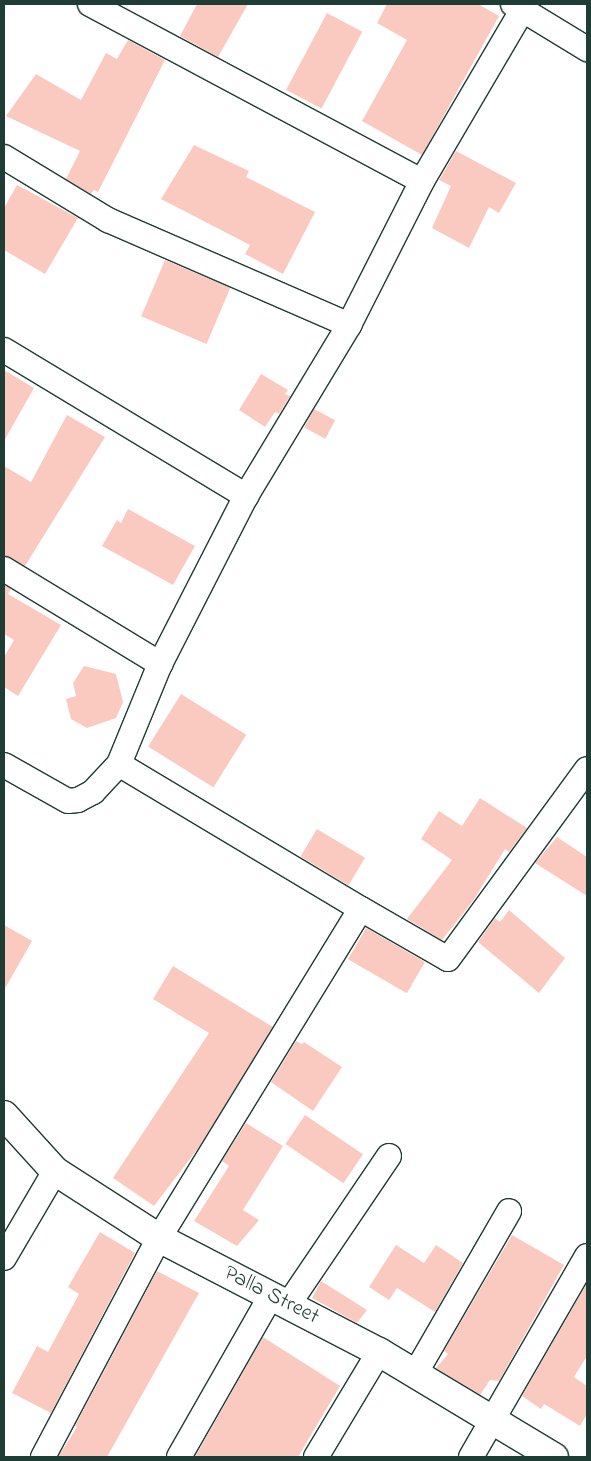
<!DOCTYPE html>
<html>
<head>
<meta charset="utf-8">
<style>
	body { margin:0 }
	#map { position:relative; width:591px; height:1461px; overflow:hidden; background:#fff; font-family:"Indie Flower",sans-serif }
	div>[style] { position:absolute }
	.building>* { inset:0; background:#facac1; transform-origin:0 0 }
	.roads { filter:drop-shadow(1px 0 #1f3d34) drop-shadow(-1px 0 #1f3d34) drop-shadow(0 1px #1f3d34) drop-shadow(0 -1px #1f3d34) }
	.minor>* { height:24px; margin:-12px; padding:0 12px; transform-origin:12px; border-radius:12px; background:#fff }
	.tertiary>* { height:28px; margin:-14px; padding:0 14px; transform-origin:14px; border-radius:14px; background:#fff }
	span { translate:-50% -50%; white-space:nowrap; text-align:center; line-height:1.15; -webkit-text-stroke:4px #fff; paint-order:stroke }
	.street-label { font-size:22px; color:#1f3d34 }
	.frame { position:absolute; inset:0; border:5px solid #1f3d34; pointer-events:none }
</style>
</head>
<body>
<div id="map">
	<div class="building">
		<div style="clip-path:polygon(197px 4px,248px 4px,218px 57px,180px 36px)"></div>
		<div style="clip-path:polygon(387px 4px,478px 4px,499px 16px,422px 155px,362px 121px,407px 40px,377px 23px)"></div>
		<div style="left:327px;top:13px;width:40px;height:87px;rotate:28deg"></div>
		<div style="clip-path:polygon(128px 40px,165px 60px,98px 192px,94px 190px,91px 194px,66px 179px,80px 151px,6px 116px,36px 74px,81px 100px,106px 53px,117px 59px)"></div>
		<div style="clip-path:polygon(194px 145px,249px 171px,246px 177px,315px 212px,283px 274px,245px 254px,250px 245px,161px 199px)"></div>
		<div style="clip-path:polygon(456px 151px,516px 183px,499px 213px,489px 207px,469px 248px,432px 228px,451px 186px,439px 180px)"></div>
		<div style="clip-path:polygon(17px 185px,78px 218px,45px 274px,4px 250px,4px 208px)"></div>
		<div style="left:165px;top:260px;width:71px;height:61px;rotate:23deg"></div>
		<div style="clip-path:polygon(4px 370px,34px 388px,4px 441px)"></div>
		<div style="clip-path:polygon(261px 374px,288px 390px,285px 394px,290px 396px,279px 414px,275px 412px,265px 427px,239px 410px)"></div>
		<div style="left:314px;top:409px;width:24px;height:21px;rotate:28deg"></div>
		<div style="clip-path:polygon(67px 415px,105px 437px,25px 566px,4px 555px,4px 466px,31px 482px)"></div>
		<div style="clip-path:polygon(128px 509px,195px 546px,173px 585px,102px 546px,117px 520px,121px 523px)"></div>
		<div style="clip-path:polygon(4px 585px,11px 589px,8px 594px,61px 625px,18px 696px,4px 687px,4px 657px,14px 640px,4px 634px)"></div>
		<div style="clip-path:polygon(84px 666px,116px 674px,123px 702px,116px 718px,87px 728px,71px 719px,66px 699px,76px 696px,73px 683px)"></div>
		<div style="left:181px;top:694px;width:77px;height:62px;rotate:32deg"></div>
		<div style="clip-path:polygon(480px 798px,527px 828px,509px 852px,505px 849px,473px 901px,442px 940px,407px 919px,452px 860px,421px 839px,439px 811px,462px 826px)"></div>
		<div style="left:317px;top:829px;width:56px;height:32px;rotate:31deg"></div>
		<div style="clip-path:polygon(557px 837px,587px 857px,587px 896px,535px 863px)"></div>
		<div style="clip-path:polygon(509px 910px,565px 958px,539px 993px,478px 942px,495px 918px,500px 922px)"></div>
		<div style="clip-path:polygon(4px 925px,32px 941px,4px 990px)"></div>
		<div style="left:366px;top:928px;width:68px;height:36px;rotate:30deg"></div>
		<div style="clip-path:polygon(173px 966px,273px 1027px,199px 1147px,154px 1206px,113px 1178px,209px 1033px,153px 999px)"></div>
		<div style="clip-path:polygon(296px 1041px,302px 1044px,304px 1042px,342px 1067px,313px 1111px,271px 1082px)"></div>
		<div style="left:305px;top:1115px;width:70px;height:35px;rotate:34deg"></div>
		<div style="clip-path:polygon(246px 1123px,283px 1146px,243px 1210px,259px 1220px,237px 1246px,194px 1221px,229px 1166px,222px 1161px)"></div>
		<div style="clip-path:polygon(100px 1232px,135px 1253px,51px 1413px,12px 1393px,37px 1346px,48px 1352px,79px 1294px,68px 1287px)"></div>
		<div style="clip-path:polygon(512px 1235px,564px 1265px,499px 1381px,490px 1380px,480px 1395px,436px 1368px,448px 1354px,444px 1351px)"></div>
		<div style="clip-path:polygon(396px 1245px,424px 1263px,436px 1245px,463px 1263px,435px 1312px,397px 1288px,389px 1300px,369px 1287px)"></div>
		<div style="clip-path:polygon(157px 1271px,199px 1293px,107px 1457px,58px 1457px,77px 1427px,75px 1426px)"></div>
		<div style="clip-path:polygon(321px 1281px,367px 1310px,357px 1323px,312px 1298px)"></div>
		<div style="clip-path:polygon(586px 1285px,587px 1356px,574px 1377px,587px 1386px,587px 1414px,580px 1426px,544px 1404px,541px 1409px,522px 1396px)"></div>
		<div style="clip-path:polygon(263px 1337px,340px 1386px,298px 1457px,195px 1457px)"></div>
	</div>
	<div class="roads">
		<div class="minor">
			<div style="left:90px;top:4px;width:376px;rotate:28.1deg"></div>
			<div style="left:513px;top:4px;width:87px;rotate:31.3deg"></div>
			<div style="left:4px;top:157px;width:122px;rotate:31.2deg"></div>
			<div style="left:108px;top:220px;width:263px;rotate:23.5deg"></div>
			<div style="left:4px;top:350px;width:283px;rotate:31.1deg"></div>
			<div style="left:4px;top:569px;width:183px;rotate:31.3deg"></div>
			<div style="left:4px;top:765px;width:73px;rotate:29.4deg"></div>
			<div style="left:68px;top:801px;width:10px;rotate:-6deg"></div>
			<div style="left:78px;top:800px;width:17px;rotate:-28deg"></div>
			<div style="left:93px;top:792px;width:38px;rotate:-47deg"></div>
			<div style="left:361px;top:909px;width:100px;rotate:29.9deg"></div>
			<div style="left:448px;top:959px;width:235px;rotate:-53.8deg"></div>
			<div style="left:4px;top:1258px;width:101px;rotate:-59.6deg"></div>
			<div style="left:288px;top:1305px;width:180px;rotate:-55.9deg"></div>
			<div style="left:415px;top:1374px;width:188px;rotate:-60deg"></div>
			<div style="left:43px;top:1457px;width:248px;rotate:-62.1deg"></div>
			<div style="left:159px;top:1238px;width:386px;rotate:-58.5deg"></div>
			<div style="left:361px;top:909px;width:282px;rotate:-149.1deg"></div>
			<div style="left:119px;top:764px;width:108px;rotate:-67.7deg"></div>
			<div style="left:160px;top:664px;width:189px;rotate:-62.9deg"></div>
			<div style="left:246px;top:496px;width:200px;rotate:-58.9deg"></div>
			<div style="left:349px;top:325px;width:161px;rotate:-63.1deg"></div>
			<div style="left:422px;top:181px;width:205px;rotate:-59.6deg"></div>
			<div style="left:179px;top:1457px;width:185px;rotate:-60.3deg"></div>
			<div style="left:316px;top:1457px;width:122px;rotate:-59deg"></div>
			<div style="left:471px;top:1457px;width:232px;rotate:-60deg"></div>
		</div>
		<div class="tertiary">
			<div style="left:4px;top:1115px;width:76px;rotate:47.7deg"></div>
			<div style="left:55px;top:1171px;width:124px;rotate:32.8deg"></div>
			<div style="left:159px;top:1238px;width:248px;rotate:27.4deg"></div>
			<div style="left:379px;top:1352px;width:204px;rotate:31deg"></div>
		</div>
	</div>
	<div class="street-label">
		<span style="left:271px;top:1296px;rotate:27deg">Palla Street</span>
	</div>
	<div class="frame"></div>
</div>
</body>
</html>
